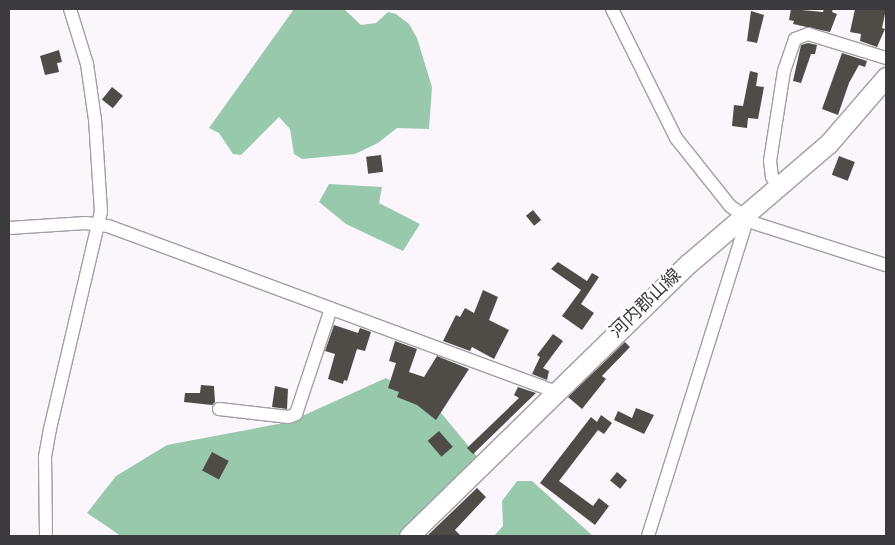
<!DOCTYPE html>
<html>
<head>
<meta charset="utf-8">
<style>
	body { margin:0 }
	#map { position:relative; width:895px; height:545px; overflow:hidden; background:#faf6fc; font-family:"Alegreya Sans","Noto Sans JP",sans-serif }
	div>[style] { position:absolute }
	.forest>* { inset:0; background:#98c9ad }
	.building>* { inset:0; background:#4f4c47; transform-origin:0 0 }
	.roads { filter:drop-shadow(1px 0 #a29ea4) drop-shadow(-1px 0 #a29ea4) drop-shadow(0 1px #a29ea4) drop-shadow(0 -1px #a29ea4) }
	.minor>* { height:12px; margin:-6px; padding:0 6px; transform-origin:6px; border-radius:6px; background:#fff }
	.secondary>* { height:19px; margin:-9.5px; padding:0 9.5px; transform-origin:9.5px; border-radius:9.5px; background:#fff }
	span { translate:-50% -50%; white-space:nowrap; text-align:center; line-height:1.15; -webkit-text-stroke:5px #fff; paint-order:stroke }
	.street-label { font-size:18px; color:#3b3a3c }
	.frame { position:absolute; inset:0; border:10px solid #3b3a3c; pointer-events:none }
</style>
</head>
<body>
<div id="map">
	<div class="forest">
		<div style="clip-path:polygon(294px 9px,344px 9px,361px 25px,376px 23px,388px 12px,396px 14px,409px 24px,417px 38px,432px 87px,429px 129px,397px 128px,378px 143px,355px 154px,302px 159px,294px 154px,290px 129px,279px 117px,241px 155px,233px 154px,219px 133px,209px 128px)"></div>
		<div style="clip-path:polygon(329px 184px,382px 187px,379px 203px,420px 224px,403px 251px,346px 224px,319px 202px)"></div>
		<div style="clip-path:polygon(386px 378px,437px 408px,485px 466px,403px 536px,121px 536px,87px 513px,116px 476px,167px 445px,289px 422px)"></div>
		<div style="clip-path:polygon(517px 481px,532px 481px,593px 536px,494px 536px,503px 526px,502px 501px)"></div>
	</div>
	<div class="building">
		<div style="clip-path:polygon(791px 9px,823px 12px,824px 9px,833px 9px,832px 12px,837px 14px,830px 32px,793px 24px,794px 21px,789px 20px)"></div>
		<div style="clip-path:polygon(855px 9px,886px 9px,882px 28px,885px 29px,877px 47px,860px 41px,861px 34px,850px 32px)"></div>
		<div style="clip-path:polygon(751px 11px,764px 15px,757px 43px,747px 41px)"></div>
		<div style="clip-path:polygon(808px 43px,817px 45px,815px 54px,811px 54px,801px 83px,793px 81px,801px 45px)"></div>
		<div style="clip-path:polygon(59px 50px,62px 62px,57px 63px,59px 72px,45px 75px,40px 56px)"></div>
		<div style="clip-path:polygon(842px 53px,867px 61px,865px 67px,859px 65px,849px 83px,838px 115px,822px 109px)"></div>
		<div style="clip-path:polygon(750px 71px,758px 73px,756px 86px,764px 87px,758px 119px,748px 118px,747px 128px,732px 126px,734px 105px,743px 106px)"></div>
		<div style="left:112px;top:87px;width:14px;height:16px;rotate:39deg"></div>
		<div style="left:381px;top:155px;width:17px;height:15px;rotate:83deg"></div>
		<div style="left:839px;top:156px;width:17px;height:20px;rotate:21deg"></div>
		<div style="left:533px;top:210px;width:13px;height:9px;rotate:51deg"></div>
		<div style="clip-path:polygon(558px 262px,587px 281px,592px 273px,599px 277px,581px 304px,594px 313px,582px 330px,562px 316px,581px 290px,551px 269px)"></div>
		<div style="clip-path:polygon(483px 290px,498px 297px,489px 320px,509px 330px,494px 359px,472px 347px,470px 351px,443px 341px,456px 315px,460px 317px,465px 308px,474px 313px)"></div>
		<div style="clip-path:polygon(334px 325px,358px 333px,360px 328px,371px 332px,365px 351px,357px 349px,347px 381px,344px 380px,343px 384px,328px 379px,335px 354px,325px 351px)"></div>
		<div style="clip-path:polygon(553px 334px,563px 341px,543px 368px,549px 371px,547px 380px,532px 374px,540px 357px,537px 355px)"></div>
		<div style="clip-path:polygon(395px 341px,417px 349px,409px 372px,424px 377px,437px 356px,469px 369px,436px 420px,417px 405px,397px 397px,399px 392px,388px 388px,396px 363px,389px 361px)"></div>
		<div style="clip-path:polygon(625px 342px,630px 347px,602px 376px,606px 379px,582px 409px,568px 397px)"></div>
		<div style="clip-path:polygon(201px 385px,214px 386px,215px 402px,212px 405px,184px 402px,185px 393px,200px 393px)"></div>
		<div style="clip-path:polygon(275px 386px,288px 389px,287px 409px,272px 407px)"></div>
		<div style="clip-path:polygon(518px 387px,536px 393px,473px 454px,467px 448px,519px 398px,514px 395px)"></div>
		<div style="clip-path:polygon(636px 408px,654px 415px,644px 434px,614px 420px,618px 411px,632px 418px)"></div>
		<div style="clip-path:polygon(601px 415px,612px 423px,604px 434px,598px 430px,559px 481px,593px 506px,599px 498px,609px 506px,595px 525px,540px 483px,591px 417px,597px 422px)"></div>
		<div style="left:439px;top:431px;width:21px;height:15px;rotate:49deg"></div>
		<div style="left:212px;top:452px;width:19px;height:21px;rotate:28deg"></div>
		<div style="left:617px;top:472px;width:13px;height:11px;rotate:39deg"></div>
		<div style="clip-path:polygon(477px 488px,486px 497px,455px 530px,461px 536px,427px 536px)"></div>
	</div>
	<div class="roads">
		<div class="minor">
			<div style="left:612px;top:9px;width:144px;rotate:63.6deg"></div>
			<div style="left:676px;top:138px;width:87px;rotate:51.5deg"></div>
			<div style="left:730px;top:206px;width:29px;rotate:35deg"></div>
			<div style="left:754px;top:223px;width:139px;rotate:17.7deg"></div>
			<div style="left:778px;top:187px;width:12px;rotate:-121deg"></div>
			<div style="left:772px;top:177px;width:16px;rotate:-97deg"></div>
			<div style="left:770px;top:161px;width:91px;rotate:-81.2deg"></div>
			<div style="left:784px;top:71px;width:34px;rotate:-71deg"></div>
			<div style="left:795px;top:39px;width:14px;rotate:-21deg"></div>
			<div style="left:808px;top:34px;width:82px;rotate:17.1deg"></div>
			<div style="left:9px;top:228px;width:77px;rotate:-3.7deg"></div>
			<div style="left:86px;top:223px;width:22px;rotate:8deg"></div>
			<div style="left:108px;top:226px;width:478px;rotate:20.3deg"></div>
			<div style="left:219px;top:409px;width:70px;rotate:6.5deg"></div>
			<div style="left:289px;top:417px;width:8px;rotate:-23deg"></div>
			<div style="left:296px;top:414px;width:111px;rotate:-71.6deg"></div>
			<div style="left:46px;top:536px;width:79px;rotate:-90.7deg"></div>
			<div style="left:45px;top:457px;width:28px;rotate:-80deg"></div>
			<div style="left:50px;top:429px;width:223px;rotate:-76.8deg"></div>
			<div style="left:101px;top:212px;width:92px;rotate:-93.7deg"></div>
			<div style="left:95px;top:120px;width:57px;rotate:-98.1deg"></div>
			<div style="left:87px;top:64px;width:58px;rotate:-107.2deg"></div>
			<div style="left:648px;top:536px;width:331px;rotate:-72.6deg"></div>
		</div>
		<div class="secondary">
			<div style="left:409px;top:536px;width:391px;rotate:-44.3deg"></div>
			<div style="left:689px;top:263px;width:183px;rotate:-40.6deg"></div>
			<div style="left:828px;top:144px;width:89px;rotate:-49.1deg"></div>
		</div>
	</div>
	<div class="street-label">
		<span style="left:646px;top:304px;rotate:-44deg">河内郡山線</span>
	</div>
	<div class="frame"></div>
</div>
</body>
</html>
